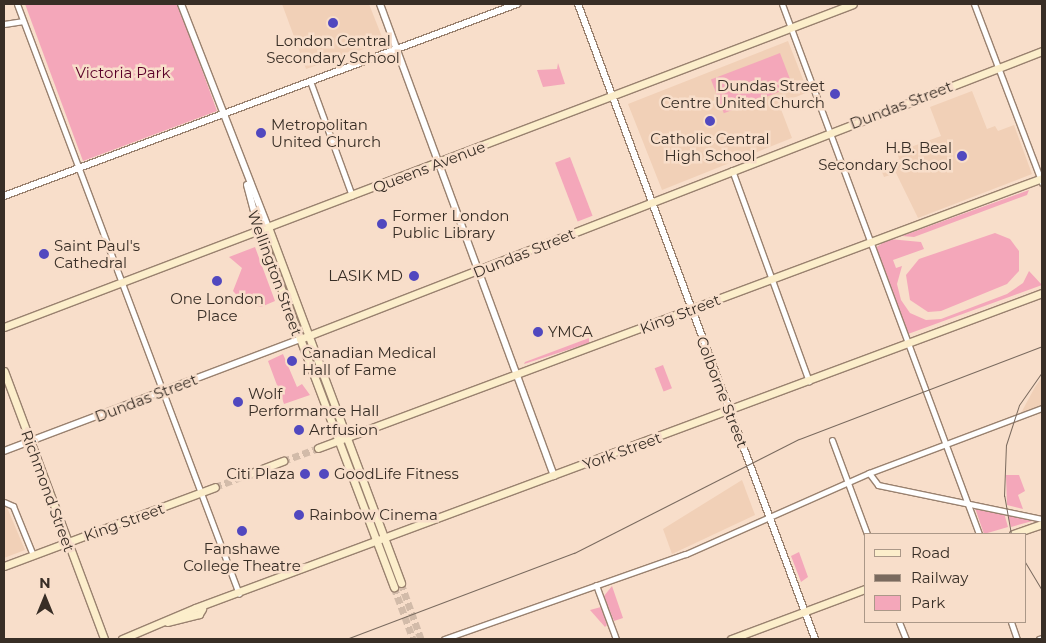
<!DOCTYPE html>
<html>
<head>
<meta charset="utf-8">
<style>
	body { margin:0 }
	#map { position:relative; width:1046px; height:643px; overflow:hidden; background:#f8deca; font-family:Montserrat,sans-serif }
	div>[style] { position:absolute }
	.built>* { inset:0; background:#f1d0b7 }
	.green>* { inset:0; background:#f4a7ba; transform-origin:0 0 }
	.secondary-tunnel>* { height:7px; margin-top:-3.5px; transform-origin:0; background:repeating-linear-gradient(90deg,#d2bba9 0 7px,transparent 0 10.5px) }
	.roads { filter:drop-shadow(1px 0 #99816f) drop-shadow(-1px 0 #99816f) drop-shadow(0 1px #99816f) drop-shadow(0 -1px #99816f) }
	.minor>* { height:5px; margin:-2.5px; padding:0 2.5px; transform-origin:2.5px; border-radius:2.5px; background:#fff }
	.tertiary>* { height:6px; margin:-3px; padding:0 3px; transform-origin:3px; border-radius:3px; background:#fff }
	.secondary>* { height:7px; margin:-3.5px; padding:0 3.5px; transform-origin:3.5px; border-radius:3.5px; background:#fceecb }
	.rail>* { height:1px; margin:-0.5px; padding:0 0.5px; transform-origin:0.5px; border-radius:0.5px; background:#7a6a5e }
	.dots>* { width:14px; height:14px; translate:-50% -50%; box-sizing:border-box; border:2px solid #f8deca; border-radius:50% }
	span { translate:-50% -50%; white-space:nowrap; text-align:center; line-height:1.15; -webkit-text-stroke:5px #f8deca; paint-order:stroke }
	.poi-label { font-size:15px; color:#382e26 }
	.right { translate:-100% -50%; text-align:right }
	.left { translate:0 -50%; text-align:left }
	.park-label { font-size:15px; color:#5a0028 }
	.street-label { font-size:15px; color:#382e26 }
	.frame { position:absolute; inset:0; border:5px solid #382e26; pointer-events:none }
	.legend { position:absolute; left:864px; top:533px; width:162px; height:90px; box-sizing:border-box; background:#f8deca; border:1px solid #ab9888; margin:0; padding:6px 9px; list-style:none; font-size:15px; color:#382e26 }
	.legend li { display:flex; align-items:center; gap:10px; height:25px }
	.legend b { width:25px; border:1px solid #ab9888 }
	.north { position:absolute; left:20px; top:573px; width:50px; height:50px; -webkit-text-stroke:4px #f8deca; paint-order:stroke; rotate:0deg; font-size:14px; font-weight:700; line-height:20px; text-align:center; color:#382e26 }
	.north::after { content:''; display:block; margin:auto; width:18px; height:22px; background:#382e26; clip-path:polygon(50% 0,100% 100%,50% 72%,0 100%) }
</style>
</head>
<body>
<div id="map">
	<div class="built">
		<div style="clip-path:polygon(282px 4px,369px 4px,384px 42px,306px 69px)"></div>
		<div style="clip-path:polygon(788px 41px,808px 92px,779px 104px,792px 138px,662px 190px,628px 104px)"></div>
		<div style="clip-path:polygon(972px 91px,987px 129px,995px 126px,998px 131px,1014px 125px,1032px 174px,918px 218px,896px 173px,884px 177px,880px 167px,899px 159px,897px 152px,941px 136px,930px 107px)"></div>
		<div style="clip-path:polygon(1042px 377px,1042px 405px,1021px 413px,1035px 387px)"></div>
		<div style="clip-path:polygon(742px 480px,755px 515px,672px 554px,663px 529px)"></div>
		<div style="clip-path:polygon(6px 505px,25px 550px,4px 558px,4px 506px)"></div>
	</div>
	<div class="green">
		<div style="clip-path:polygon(25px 4px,178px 4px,217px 111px,83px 161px)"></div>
		<div style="left:780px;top:53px;width:36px;height:74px;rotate:69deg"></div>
		<div style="clip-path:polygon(558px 63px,565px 84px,543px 87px,537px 70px,557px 69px)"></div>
		<div style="left:570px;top:157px;width:63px;height:16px;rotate:69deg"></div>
		<div style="clip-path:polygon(1029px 190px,1027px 195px,914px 237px,902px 236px)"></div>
		<div style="clip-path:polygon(995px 233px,1010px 239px,1019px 251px,1019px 271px,1007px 284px,941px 311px,928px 312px,910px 300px,906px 275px,919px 259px)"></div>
		<div style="clip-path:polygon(889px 239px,921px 242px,924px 249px,893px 260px,896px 268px,902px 266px,897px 284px,901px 300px,910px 313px,926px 320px,941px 319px,1007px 294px,1023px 283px,1029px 271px,1042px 285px,908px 334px,875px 248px)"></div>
		<div style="clip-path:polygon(255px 247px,275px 301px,261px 307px,243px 302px,233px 291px,242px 268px,229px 257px)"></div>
		<div style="clip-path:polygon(589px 338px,589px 343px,524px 364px,525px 362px)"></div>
		<div style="clip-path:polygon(283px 354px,297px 387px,302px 384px,310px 395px,284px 404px,268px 361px)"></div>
		<div style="left:663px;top:365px;width:25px;height:9px;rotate:69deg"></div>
		<div style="clip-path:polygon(1006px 475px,1019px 475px,1025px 491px,1018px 495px,1023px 509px,1007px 505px)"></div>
		<div style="clip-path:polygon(975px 508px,1004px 513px,1008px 527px,984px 534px)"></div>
		<div style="clip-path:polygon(1007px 514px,1036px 520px,1011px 527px)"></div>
		<div style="clip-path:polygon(799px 552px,808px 577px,801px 582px,791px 556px)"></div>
		<div style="clip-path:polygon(612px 586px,623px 618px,614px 621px,604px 596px)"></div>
		<div style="clip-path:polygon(601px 607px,607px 625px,605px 627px,590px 610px)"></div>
	</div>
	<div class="secondary-tunnel">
		<div style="left:283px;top:461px;width:37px;rotate:-20deg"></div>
		<div style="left:215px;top:487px;width:33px;rotate:-21deg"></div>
		<div style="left:401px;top:583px;width:59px;rotate:70.3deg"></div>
		<div style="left:394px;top:587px;width:55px;rotate:69.9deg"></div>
	</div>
	<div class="roads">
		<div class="minor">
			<div style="left:17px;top:4px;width:630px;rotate:69.38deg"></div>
			<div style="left:782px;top:4px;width:565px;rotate:69.61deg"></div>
			<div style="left:974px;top:4px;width:191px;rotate:69.2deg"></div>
			<div style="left:4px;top:24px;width:18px;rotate:-9deg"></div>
			<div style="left:310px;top:81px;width:122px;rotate:69.9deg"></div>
			<div style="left:732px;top:170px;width:225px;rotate:70deg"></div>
			<div style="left:832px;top:440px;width:100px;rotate:69.6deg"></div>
			<div style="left:869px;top:473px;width:15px;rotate:53deg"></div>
			<div style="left:878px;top:485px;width:167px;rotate:11.7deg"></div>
			<div style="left:4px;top:502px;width:10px;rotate:24deg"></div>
			<div style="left:13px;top:506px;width:53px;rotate:67.8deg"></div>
			<div style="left:596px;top:585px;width:58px;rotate:69.7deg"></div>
			<div style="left:899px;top:622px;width:18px;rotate:68deg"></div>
			<div style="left:1011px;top:622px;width:18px;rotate:71deg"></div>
			<div style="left:444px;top:639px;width:256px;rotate:-19.4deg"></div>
			<div style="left:686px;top:554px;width:200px;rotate:-23.9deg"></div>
			<div style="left:869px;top:473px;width:185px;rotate:-20.6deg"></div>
			<div style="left:1039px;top:639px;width:3px;rotate:-18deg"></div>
		</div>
		<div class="tertiary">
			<div style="left:181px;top:4px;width:239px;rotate:68.7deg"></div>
			<div style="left:380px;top:4px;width:503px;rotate:69.76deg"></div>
			<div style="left:578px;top:4px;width:678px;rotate:69.53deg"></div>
			<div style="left:247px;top:185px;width:47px;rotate:75.1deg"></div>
			<div style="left:4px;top:196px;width:548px;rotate:-20.52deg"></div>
			<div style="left:4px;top:451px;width:316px;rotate:-20.7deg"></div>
		</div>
		<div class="secondary">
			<div style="left:268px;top:227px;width:380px;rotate:69.5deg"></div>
			<div style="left:259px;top:230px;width:382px;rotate:69.3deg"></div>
			<div style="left:4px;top:327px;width:908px;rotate:-20.83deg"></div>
			<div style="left:300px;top:339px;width:796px;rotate:-21.21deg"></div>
			<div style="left:4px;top:371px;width:286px;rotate:69.5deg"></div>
			<div style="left:318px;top:448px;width:773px;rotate:-20.45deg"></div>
			<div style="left:246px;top:475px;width:40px;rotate:-21deg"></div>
			<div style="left:1013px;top:534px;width:31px;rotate:-19deg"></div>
			<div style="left:4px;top:566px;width:225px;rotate:-20.5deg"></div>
			<div style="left:167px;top:622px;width:33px;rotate:-14deg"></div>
			<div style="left:199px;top:614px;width:6px;rotate:-59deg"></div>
			<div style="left:122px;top:639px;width:79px;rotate:-23deg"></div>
			<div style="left:195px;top:608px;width:904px;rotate:-20.4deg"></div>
			<div style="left:731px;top:639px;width:143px;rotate:-20.5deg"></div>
		</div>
	</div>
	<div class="rail">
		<div style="left:1011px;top:534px;width:39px;rotate:-100deg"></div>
		<div style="left:1004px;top:496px;width:51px;rotate:-87.8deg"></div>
		<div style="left:1006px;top:445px;width:42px;rotate:-72deg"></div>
		<div style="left:1019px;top:405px;width:40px;rotate:-55.1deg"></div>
		<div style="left:1025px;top:562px;width:33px;rotate:59deg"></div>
		<div style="left:346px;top:639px;width:244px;rotate:-20.7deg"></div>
		<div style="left:574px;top:553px;width:252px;rotate:-26.9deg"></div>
		<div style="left:799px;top:439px;width:260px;rotate:-20.9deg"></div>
	</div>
	<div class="dots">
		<div style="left:333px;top:23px;background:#5148bf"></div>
		<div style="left:835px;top:94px;background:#5148bf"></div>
		<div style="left:710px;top:121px;background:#5148bf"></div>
		<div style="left:261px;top:133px;background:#5148bf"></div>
		<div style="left:962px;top:156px;background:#5148bf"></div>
		<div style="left:382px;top:224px;background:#5148bf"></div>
		<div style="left:44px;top:254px;background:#5148bf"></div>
		<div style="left:414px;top:276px;background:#5148bf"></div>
		<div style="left:217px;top:281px;background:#5148bf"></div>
		<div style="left:538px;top:332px;background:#5148bf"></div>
		<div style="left:292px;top:361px;background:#5148bf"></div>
		<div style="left:238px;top:402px;background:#5148bf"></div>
		<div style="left:299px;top:430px;background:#5148bf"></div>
		<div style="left:305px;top:474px;background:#5148bf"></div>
		<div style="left:324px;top:474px;background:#5148bf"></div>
		<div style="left:299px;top:515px;background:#5148bf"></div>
		<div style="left:242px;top:531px;background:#5148bf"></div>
	</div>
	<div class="poi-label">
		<span style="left:333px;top:49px">London Central<br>Secondary School</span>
		<span class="right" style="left:825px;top:94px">Dundas Street<br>Centre United Church</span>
		<span class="left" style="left:271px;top:133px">Metropolitan<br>United Church</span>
		<span style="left:710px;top:147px">Catholic Central<br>High School</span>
		<span class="right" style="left:952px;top:156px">H.B. Beal<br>Secondary School</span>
		<span class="left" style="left:392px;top:224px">Former London<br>Public Library</span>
		<span class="left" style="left:54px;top:254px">Saint Paul's<br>Cathedral</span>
		<span class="right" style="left:403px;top:276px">LASIK MD</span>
		<span style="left:217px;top:307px">One London<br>Place</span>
		<span class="left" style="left:548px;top:332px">YMCA</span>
		<span class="left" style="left:302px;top:361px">Canadian Medical<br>Hall of Fame</span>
		<span class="left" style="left:248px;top:402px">Wolf<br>Performance Hall</span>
		<span class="left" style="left:309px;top:430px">Artfusion</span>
		<span class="right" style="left:295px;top:474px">Citi Plaza</span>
		<span class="left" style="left:334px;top:474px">GoodLife Fitness</span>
		<span class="left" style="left:309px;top:515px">Rainbow Cinema</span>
		<span style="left:242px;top:557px">Fanshawe<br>College Theatre</span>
	</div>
	<div class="park-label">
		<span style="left:123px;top:73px">Victoria Park</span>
	</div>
	<div class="street-label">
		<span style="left:901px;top:105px;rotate:-21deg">Dundas Street</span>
		<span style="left:429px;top:167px;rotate:-21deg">Queens Avenue</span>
		<span style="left:524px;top:253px;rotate:-22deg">Dundas Street</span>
		<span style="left:275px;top:273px;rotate:70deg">Wellington Street</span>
		<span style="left:680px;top:314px;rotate:-21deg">King Street</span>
		<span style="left:722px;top:392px;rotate:69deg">Colborne Street</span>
		<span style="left:146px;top:398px;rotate:-21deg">Dundas Street</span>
		<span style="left:622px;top:451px;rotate:-20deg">York Street</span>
		<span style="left:48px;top:491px;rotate:70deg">Richmond Street</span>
		<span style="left:124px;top:522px;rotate:-20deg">King Street</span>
	</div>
	<div class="frame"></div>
	<ul class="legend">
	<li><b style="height:6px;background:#fceecb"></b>Road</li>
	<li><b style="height:6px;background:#7a6a5e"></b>Railway</li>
	<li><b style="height:14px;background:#f4a7ba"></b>Park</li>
	</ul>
	<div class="north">N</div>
</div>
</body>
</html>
